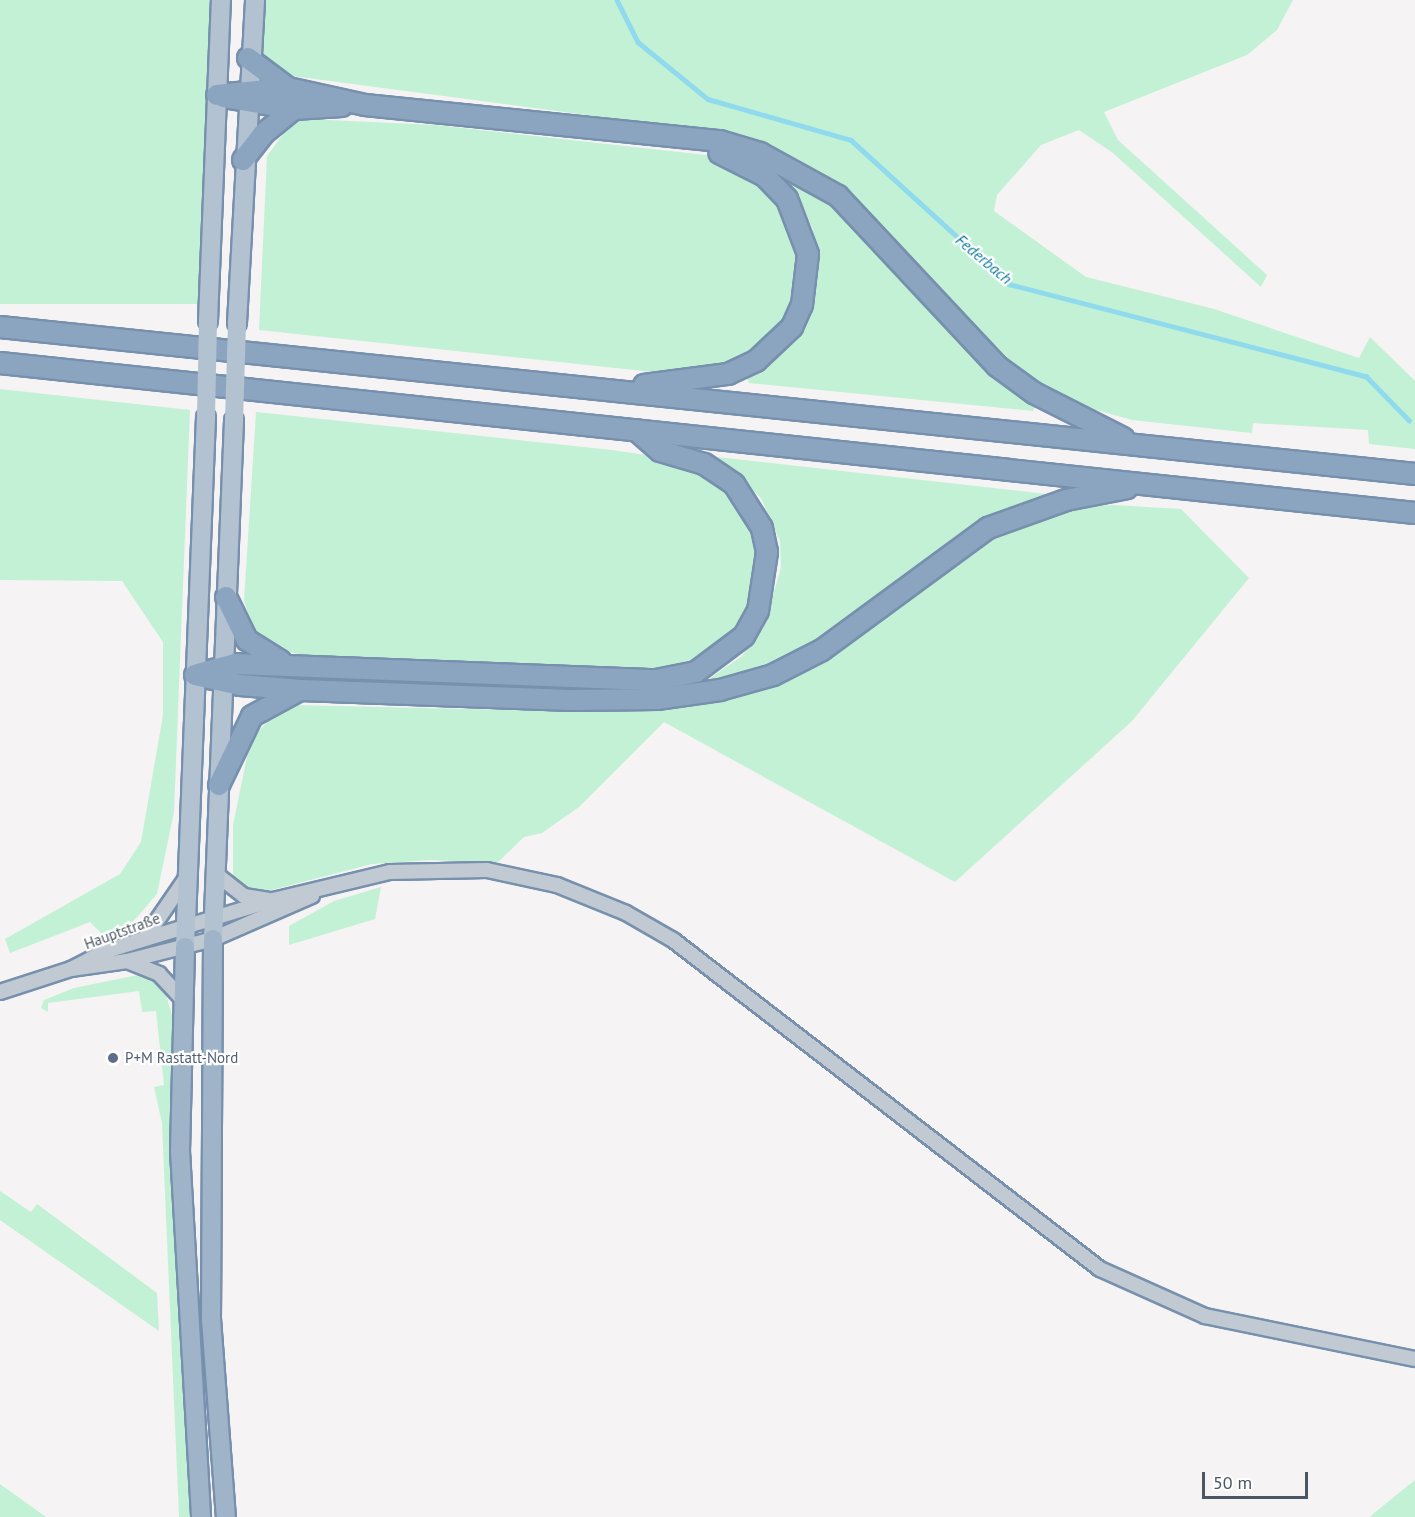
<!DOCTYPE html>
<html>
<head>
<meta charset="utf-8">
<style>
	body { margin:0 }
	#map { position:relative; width:1415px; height:1517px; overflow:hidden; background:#f5f3f3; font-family:"PT Sans",sans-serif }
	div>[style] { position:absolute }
	.green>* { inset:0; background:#c3f1d5; transform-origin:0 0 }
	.stream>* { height:4.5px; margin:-2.25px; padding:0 2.25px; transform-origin:2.25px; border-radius:2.25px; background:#90daee }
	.roads { filter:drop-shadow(2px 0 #7690ad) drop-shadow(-2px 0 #7690ad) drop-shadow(0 2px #7690ad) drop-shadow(0 -2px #7690ad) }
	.tertiary>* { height:14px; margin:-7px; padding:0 7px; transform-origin:7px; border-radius:7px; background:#c1cad2 }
	.primary>* { height:18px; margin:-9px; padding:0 9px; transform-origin:9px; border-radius:9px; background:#b3c2d1 }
	.trunk>* { height:18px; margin:-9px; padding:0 9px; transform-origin:9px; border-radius:9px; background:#9fb4c9 }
	.motorway>* { height:20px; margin:-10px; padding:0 10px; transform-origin:10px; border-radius:10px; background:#8ba5c1 }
	.primary-bridge>* { height:18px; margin:-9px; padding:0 9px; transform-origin:9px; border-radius:9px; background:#b3c2d1 }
	.dots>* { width:16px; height:16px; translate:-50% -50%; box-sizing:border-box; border:3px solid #fff; border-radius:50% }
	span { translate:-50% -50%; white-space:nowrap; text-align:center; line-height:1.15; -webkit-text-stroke:4.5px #fff; paint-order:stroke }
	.street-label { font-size:15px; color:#4a5661 }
	.service-label { font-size:15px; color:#4e5e75 }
	.left { translate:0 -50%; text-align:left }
	.water-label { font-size:16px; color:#0c7c9b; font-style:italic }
	.scale { position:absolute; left:1202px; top:1472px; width:106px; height:27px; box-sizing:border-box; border:3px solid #4a5661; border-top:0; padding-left:8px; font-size:18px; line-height:21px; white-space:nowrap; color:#4a5661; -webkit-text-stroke:4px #fff; paint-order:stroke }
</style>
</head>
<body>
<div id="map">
	<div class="green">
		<div style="left:0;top:0;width:209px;height:304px"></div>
		<div style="clip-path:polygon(261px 0,1293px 0,1277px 30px,1247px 55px,1104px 112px,1118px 140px,1267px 275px,1261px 287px,1113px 153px,1079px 130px,1041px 145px,997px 195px,994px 211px,1086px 277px,1214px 309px,1359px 358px,1370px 337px,1415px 381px,1415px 449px,1369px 444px,1368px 430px,1253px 423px,1252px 433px,1132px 420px,1075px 404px,1041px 387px,992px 348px,870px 215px,829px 180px,772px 148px,723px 133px,277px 74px,261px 60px,258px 46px)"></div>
		<div style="clip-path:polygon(306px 119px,435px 125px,715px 156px,755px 175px,782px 204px,800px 246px,797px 292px,779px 329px,752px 355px,716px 371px,681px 375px,259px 330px,267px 156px,292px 122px)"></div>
		<div style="clip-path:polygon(763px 165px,823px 194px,1036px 403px,1033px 411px,749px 383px,746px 375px,776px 357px,797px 332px,817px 272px,813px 229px,801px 205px)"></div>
		<div style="clip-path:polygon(0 389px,190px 410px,174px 812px,157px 894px,130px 925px,103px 935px,90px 922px,10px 953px,5px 939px,120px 874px,141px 842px,163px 715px,163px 642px,122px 581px,0 580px)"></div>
		<div style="clip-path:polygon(256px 412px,612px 450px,667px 458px,709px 473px,732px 491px,751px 517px,761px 569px,745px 622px,705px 661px,648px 674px,325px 659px,268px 648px,256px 638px,244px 601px)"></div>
		<div style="clip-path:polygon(717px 457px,1055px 495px,983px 522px,812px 646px,775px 665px,706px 681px,742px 656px,763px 628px,781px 568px,780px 541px,761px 498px)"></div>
		<div style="clip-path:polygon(1113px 505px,1181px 509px,1249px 578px,1132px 721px,955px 882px,664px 722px,579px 807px,542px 833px,524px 837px,497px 863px,430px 860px,372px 864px,260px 893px,244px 889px,233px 877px,233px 825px,250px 742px,274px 713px,293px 705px,596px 712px,665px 707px,771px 684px,936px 570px,1014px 524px,1061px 509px)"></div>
		<div style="clip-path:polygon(381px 887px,375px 919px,289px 945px,289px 926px,334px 901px)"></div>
		<div style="clip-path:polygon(138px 975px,163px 984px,173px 1019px,172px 1149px,192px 1517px,179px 1517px,162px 1123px,154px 1087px,164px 1085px,156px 1011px,142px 1012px,139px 991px,48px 1003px,48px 1012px,41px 1008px,44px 1000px,74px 988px)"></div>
		<div style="clip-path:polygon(0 1191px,31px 1212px,37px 1204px,157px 1293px,159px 1331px,0 1220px)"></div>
		<div style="clip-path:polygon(1415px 1480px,1415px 1517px,1370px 1517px,1373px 1514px)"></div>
		<div style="clip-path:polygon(0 1484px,46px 1517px,0 1517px)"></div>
	</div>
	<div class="stream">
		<div style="left:617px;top:0;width:47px;rotate:63.4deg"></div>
		<div style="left:638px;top:42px;width:90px;rotate:39.2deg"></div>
		<div style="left:708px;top:99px;width:149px;rotate:16deg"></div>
		<div style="left:851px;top:140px;width:214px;rotate:42.3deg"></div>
		<div style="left:1009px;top:284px;width:369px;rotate:14.5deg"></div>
		<div style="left:1366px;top:376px;width:62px;rotate:45.7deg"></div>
	</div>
	<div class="roads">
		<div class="tertiary">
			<div style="left:216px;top:874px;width:36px;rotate:38deg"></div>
			<div style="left:244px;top:896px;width:24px;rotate:9deg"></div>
			<div style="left:145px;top:938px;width:74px;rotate:-55.5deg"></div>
			<div style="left:127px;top:961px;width:35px;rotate:22deg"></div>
			<div style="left:159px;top:974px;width:37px;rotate:47deg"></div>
			<div style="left:71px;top:969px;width:39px;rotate:-27deg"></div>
			<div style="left:106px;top:951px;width:175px;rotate:-17deg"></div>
			<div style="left:273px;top:900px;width:120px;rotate:-13.5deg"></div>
			<div style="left:390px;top:872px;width:97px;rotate:-1.2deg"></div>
			<div style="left:487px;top:870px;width:72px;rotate:12.1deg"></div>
			<div style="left:557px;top:885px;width:74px;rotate:22.1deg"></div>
			<div style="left:626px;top:913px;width:54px;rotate:29.9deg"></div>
			<div style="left:673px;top:940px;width:539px;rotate:37.61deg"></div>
			<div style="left:1100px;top:1269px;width:115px;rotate:24.1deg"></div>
			<div style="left:1205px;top:1316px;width:214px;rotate:11.6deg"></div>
			<div style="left:0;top:992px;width:75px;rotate:-17.9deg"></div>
			<div style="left:71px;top:969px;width:57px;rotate:-8.1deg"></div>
			<div style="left:127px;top:961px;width:89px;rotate:-14.3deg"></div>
			<div style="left:213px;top:939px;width:108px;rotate:-23.5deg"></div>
		</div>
		<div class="primary">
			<div style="left:208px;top:321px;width:321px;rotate:-87.7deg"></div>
			<div style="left:237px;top:323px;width:324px;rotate:-86.8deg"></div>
			<div style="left:213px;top:939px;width:519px;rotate:-87.68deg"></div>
			<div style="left:185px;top:947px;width:530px;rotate:-87.73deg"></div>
		</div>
		<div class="trunk">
			<div style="left:213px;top:939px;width:380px;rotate:90.3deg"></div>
			<div style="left:211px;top:1319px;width:199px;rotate:85.7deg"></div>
			<div style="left:185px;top:947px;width:204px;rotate:91.4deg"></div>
			<div style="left:180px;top:1151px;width:367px;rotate:86.7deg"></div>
		</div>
		<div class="motorway">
			<div style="left:248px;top:58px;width:50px;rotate:36.9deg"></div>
			<div style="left:217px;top:95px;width:71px;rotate:-5.6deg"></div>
			<div style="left:288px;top:88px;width:79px;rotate:12.4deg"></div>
			<div style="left:365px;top:105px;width:357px;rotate:5.8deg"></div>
			<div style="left:720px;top:141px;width:42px;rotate:16.7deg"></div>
			<div style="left:760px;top:153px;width:89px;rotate:28.9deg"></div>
			<div style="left:838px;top:196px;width:233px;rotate:46.9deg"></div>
			<div style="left:997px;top:366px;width:46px;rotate:36.1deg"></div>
			<div style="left:1034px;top:393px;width:100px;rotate:26.8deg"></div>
			<div style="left:223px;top:97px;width:72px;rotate:9.6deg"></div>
			<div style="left:294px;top:109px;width:48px;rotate:-3.6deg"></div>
			<div style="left:243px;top:160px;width:33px;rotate:-52deg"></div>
			<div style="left:263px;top:134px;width:40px;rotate:-39deg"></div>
			<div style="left:0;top:327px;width:1423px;rotate:5.93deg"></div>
			<div style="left:0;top:363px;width:1423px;rotate:6.05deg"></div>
			<div style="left:644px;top:385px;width:85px;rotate:-7.5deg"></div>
			<div style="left:728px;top:374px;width:31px;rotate:-25deg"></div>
			<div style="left:756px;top:361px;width:50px;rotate:-43.4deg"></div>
			<div style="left:792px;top:327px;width:24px;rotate:-66deg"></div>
			<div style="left:802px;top:305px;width:51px;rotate:-83.3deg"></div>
			<div style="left:808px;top:254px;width:59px;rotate:-110.9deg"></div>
			<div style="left:787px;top:199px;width:32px;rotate:-134deg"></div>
			<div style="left:765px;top:176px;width:51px;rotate:-153.4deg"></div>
			<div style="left:226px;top:597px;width:48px;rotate:64deg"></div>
			<div style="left:247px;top:640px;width:40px;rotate:32deg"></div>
			<div style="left:198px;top:674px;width:38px;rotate:-15deg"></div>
			<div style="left:235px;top:664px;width:421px;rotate:2.2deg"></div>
			<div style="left:656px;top:680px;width:41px;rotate:-11.3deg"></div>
			<div style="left:696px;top:672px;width:60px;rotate:-36.9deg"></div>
			<div style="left:744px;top:636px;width:29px;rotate:-61deg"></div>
			<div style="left:758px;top:611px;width:60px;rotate:-81.3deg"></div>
			<div style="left:767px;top:552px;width:25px;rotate:-102deg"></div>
			<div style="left:762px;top:528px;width:52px;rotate:-122.5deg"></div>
			<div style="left:734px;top:484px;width:36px;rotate:-146deg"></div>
			<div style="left:704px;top:464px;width:46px;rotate:-163.5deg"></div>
			<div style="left:660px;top:451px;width:32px;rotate:-139deg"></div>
			<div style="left:195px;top:675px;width:46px;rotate:12.5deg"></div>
			<div style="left:240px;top:685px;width:61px;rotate:4.7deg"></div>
			<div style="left:301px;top:690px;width:270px;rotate:2.1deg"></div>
			<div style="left:571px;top:700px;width:86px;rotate:-0.7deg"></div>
			<div style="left:657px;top:699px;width:64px;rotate:-8.1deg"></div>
			<div style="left:720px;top:690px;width:55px;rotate:-15.8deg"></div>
			<div style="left:773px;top:675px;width:55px;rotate:-27deg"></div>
			<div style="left:822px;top:650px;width:206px;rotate:-36.3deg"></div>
			<div style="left:988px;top:528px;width:83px;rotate:-19.7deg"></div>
			<div style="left:1066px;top:500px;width:62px;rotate:-11.1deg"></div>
			<div style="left:219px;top:785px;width:76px;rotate:-64.4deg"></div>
			<div style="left:252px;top:716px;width:52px;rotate:-28.5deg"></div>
		</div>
	</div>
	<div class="primary-bridge">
		<div style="left:206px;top:417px;width:96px;rotate:-88.8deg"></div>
		<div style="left:234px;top:420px;width:97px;rotate:-88.2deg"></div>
	</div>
	<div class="dots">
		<div style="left:113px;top:1058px;background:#5c6f8a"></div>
	</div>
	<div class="street-label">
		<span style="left:122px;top:931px;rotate:-20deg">Hauptstraße</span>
	</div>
	<div class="service-label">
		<span class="left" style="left:125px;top:1058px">P+M Rastatt-Nord</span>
	</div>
	<div class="water-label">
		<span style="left:984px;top:259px;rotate:40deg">Federbach</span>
	</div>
	<div class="scale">50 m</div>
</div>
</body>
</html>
